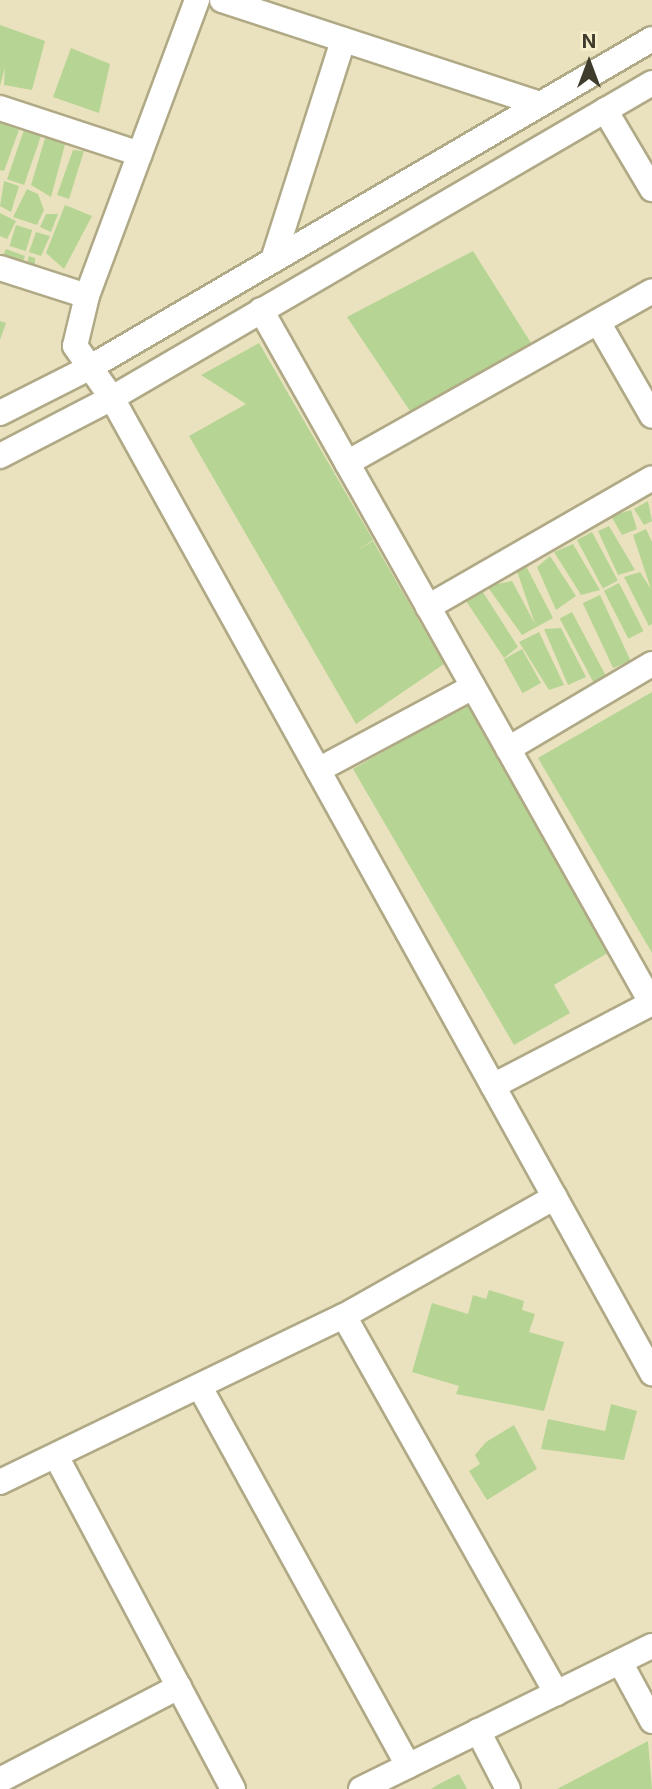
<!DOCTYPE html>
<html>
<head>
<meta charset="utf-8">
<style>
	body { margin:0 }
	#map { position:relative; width:652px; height:1789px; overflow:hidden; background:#eae2be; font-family:Inter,sans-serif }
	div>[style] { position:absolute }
	.building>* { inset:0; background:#b6d594; transform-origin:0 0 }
	.roads { filter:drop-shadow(2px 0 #b0a986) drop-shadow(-2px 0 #b0a986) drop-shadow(0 2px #b0a986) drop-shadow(0 -2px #b0a986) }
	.minor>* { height:24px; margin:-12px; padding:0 12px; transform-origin:12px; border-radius:12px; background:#fff }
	span { translate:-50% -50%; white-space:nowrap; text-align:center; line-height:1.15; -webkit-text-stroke:5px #f7efcb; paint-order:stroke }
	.north { position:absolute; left:554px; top:28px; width:70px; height:70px; -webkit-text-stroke:5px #f7efcb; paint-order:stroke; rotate:0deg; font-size:19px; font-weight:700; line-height:28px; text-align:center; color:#3f3c2d }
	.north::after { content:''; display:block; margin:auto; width:24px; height:32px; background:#3f3c2d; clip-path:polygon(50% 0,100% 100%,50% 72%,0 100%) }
</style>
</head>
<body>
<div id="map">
	<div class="building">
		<div style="clip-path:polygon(0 25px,45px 41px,32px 90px,4px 85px,5px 68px,0 86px)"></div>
		<div style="clip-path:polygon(71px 48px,110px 64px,99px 113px,53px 97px)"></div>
		<div style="clip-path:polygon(0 122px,19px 130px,4px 171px,0 170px)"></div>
		<div style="left:24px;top:130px;width:18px;height:52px;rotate:19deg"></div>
		<div style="clip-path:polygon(46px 135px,67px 137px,51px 197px,31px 185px)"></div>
		<div style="clip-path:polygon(73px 150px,84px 151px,69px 199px,57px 195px)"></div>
		<div style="clip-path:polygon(4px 181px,19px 186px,11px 212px,0 206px)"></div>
		<div style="clip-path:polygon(27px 189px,38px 194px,44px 210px,37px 225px,13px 217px)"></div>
		<div style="clip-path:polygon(65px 205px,92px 216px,64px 269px,46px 253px)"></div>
		<div style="clip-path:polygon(0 213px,16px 221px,7px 239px,0 236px)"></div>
		<div style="clip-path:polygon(46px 214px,58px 214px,51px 232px,40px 227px)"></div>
		<div style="left:16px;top:225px;width:17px;height:22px;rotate:17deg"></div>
		<div style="clip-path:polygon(36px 232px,50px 236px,41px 256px,29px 252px)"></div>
		<div style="clip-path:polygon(6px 249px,25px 256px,23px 261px,3px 255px)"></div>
		<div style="clip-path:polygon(473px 251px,533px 346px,410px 411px,347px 317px)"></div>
		<div style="clip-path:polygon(29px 256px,35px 258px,35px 265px,27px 263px)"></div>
		<div style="clip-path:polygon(0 321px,6px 323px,0 340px)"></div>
		<div style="clip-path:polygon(259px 343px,373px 540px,356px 551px,373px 541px,444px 664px,356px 724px,189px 436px,246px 404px,201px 375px)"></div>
		<div style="clip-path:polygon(648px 501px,652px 521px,644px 525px,634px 509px)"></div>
		<div style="clip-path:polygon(631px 510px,637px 529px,622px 535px,611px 516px)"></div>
		<div style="clip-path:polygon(609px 526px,635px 570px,618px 575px,598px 531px)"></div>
		<div style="clip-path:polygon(646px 529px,652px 542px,652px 624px,649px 626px,624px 577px,640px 572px,651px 589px,633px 535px)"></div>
		<div style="left:592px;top:532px;width:55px;height:17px;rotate:62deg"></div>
		<div style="clip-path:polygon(573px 544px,600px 590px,581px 595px,554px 552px)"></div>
		<div style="clip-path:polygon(550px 556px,576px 596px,556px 610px,537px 567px)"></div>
		<div style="clip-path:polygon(526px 566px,553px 618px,522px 635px,487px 586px,512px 581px,535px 624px,517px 571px)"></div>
		<div style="left:619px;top:583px;width:54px;height:17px;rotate:63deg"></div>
		<div style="clip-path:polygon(483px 592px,518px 647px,504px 658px,464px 598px)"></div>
		<div style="left:600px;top:595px;width:72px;height:19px;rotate:65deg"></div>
		<div style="left:572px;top:612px;width:72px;height:14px;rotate:62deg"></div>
		<div style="clip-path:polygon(561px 628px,586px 677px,568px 685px,544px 629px)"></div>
		<div style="clip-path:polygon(539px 632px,564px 685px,549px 690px,519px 642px)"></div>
		<div style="left:522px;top:649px;width:39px;height:21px;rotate:61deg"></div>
		<div style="clip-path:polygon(652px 692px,652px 953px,538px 758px)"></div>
		<div style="clip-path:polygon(468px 703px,611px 951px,554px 985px,570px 1013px,514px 1045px,353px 769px)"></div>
		<div style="clip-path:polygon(489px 1290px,524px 1301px,522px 1310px,535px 1314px,529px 1332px,564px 1342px,544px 1411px,456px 1394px,459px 1386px,412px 1372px,432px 1303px,468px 1314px,473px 1295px,486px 1299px)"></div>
		<div style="clip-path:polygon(611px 1404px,637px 1411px,624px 1460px,541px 1449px,548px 1419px,605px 1431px)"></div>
		<div style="clip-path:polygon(514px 1425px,537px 1469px,487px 1500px,469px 1471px,480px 1464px,475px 1455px,486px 1442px)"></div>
		<div style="clip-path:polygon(648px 1741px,652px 1789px,557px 1789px,599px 1767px)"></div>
		<div style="clip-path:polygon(459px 1774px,467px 1789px,431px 1789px,439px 1784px)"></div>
	</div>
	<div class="roads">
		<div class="minor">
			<div style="left:197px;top:0;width:316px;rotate:110.4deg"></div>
			<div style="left:87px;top:296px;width:51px;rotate:103.5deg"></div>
			<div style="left:75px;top:346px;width:64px;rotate:54.6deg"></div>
			<div style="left:112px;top:398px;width:1115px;rotate:61.02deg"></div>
			<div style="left:222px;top:0;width:332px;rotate:18.1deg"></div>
			<div style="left:0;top:108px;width:147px;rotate:18.2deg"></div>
			<div style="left:605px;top:110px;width:92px;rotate:59.3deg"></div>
			<div style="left:273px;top:260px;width:231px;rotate:-72.3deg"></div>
			<div style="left:0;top:268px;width:91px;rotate:17.8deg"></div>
			<div style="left:261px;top:310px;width:797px;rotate:60.6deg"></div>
			<div style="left:598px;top:322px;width:108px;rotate:60.1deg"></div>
			<div style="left:0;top:413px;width:100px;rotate:-26.8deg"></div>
			<div style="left:89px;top:368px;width:652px;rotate:-30.3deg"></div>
			<div style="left:0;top:456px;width:126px;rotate:-27.4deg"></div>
			<div style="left:112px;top:398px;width:625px;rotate:-30.26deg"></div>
			<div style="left:347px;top:463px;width:350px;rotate:-29.4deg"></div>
			<div style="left:428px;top:607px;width:258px;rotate:-29.9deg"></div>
			<div style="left:508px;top:749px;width:167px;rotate:-30.6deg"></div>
			<div style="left:318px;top:770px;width:176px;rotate:-28.2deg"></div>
			<div style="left:493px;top:1086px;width:179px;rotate:-27.6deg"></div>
			<div style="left:344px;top:1316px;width:433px;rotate:60.6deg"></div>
			<div style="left:201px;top:1389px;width:430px;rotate:61.2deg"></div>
			<div style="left:56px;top:1456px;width:377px;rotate:62deg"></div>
			<div style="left:0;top:1482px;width:382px;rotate:-25.8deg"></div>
			<div style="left:344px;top:1316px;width:242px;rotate:-29.4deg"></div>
			<div style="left:620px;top:1662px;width:67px;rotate:61.5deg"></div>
			<div style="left:478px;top:1731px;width:65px;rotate:62.7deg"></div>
			<div style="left:0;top:1780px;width:202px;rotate:-27.5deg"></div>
			<div style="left:361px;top:1789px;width:324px;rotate:-26.2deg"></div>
		</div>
	</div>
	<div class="north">N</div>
</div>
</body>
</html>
